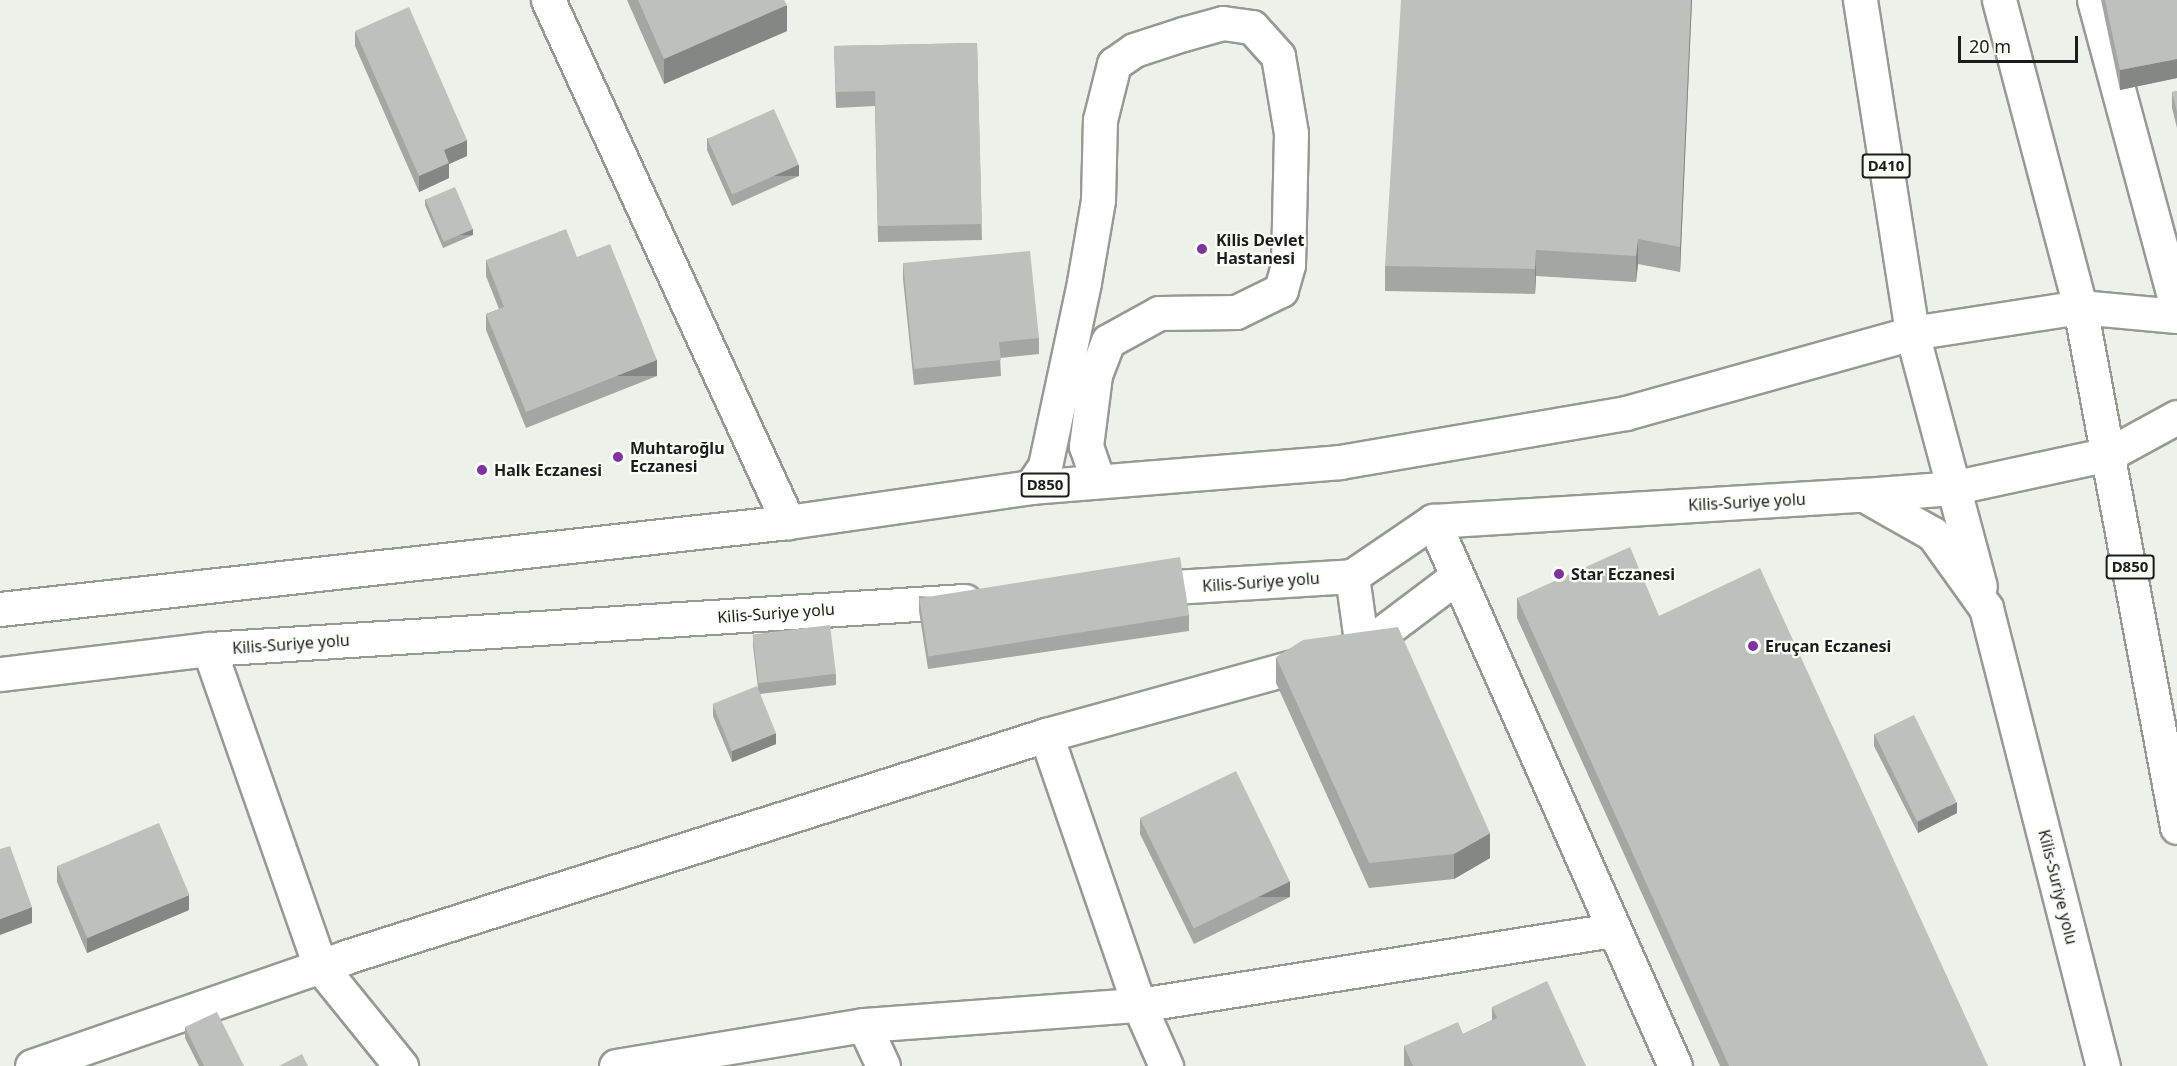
<!DOCTYPE html>
<html>
<head>
<meta charset="utf-8">
<style>
	body { margin:0 }
	#map { position:relative; width:2177px; height:1066px; overflow:hidden; background:#ecf1ea; font-family:"Noto Sans",sans-serif }
	div>[style] { position:absolute }
	.roads { filter:drop-shadow(2px 0 #959a93) drop-shadow(-2px 0 #959a93) drop-shadow(0 2px #959a93) drop-shadow(0 -2px #959a93) }
	.minor>* { height:33px; margin:-16.5px; padding:0 16.5px; transform-origin:16.5px; border-radius:16.5px; background:#fff }
	.major>* { height:33px; margin:-16.5px; padding:0 16.5px; transform-origin:16.5px; border-radius:16.5px; background:#fff }
	.highway>* { height:33px; margin:-16.5px; padding:0 16.5px; transform-origin:16.5px; border-radius:16.5px; background:#fff }
	.wall>* { inset:0; background:#a3a6a1 }
	.shaded-wall>* { inset:0; background:#848783; transform-origin:0 0 }
	.building>* { inset:0; background:#bdc1bb; transform-origin:0 0 }
	.dots>* { width:16px; height:16px; translate:-50% -50%; box-sizing:border-box; border:3px solid #f9fef7; border-radius:50% }
	span { translate:-50% -50%; white-space:nowrap; text-align:center; line-height:1.15; -webkit-text-stroke:4.5px #f9fef7; paint-order:stroke }
	.shield-label span { padding:2px 4px; background:#f9fef7; border:2px solid; border-radius:4px; -webkit-text-stroke-width:0 }
	.shield-label { font-size:15px; color:#1c1d1b; font-weight:700 }
	.poi-label { font-size:16px; color:#1c1d1b; font-weight:700 }
	.left { translate:0 -50%; text-align:left }
	.street-label { font-size:16px; color:#1c1d1b }
	.scale { position:absolute; left:1958px; top:36px; width:120px; height:27px; box-sizing:border-box; border:3px solid #1c1d1b; border-top:0; padding-left:8px; font-size:18px; line-height:21px; white-space:nowrap; color:#1c1d1b; -webkit-text-stroke:4px #f9fef7; paint-order:stroke }
</style>
</head>
<body>
<div id="map">
	<div class="roads">
		<div class="minor">
			<div style="left:548px;top:0;width:575px;rotate:65.31deg"></div>
			<div style="left:2094px;top:0;width:318px;rotate:74.9deg"></div>
			<div style="left:1031px;top:487px;width:25px;rotate:-56deg"></div>
			<div style="left:1045px;top:466px;width:188px;rotate:-78deg"></div>
			<div style="left:1084px;top:282px;width:83px;rotate:-80.3deg"></div>
			<div style="left:1098px;top:200px;width:80px;rotate:-88.6deg"></div>
			<div style="left:1100px;top:120px;width:58px;rotate:-76deg"></div>
			<div style="left:1114px;top:64px;width:24px;rotate:-35deg"></div>
			<div style="left:1134px;top:50px;width:52px;rotate:-18.1deg"></div>
			<div style="left:1183px;top:34px;width:41px;rotate:-15.4deg"></div>
			<div style="left:1223px;top:23px;width:29px;rotate:8deg"></div>
			<div style="left:1252px;top:27px;width:39px;rotate:48deg"></div>
			<div style="left:1278px;top:56px;width:78px;rotate:80.4deg"></div>
			<div style="left:1291px;top:133px;width:132px;rotate:91.3deg"></div>
			<div style="left:1288px;top:265px;width:26px;rotate:106deg"></div>
			<div style="left:1281px;top:290px;width:50px;rotate:153.9deg"></div>
			<div style="left:1236px;top:312px;width:77px;rotate:179.3deg"></div>
			<div style="left:1159px;top:313px;width:58px;rotate:151.2deg"></div>
			<div style="left:1108px;top:341px;width:36px;rotate:111deg"></div>
			<div style="left:1095px;top:375px;width:72px;rotate:97.2deg"></div>
			<div style="left:1086px;top:446px;width:37px;rotate:71deg"></div>
			<div style="left:1433px;top:521px;width:596px;rotate:66.06deg"></div>
			<div style="left:1362px;top:648px;width:116px;rotate:-37deg"></div>
			<div style="left:209px;top:649px;width:336px;rotate:70.7deg"></div>
			<div style="left:320px;top:966px;width:129px;rotate:51deg"></div>
			<div style="left:1046px;top:735px;width:286px;rotate:71deg"></div>
			<div style="left:1139px;top:1005px;width:67px;rotate:66.1deg"></div>
			<div style="left:864px;top:1025px;width:45px;rotate:65.1deg"></div>
			<div style="left:32px;top:1066px;width:332px;rotate:-19.1deg"></div>
			<div style="left:346px;top:957px;width:734px;rotate:-17.6deg"></div>
			<div style="left:1046px;top:735px;width:328px;rotate:-15.4deg"></div>
			<div style="left:1362px;top:648px;width:73px;rotate:-97.9deg"></div>
			<div style="left:616px;top:1066px;width:251px;rotate:-9.4deg"></div>
			<div style="left:864px;top:1025px;width:276px;rotate:-4.2deg"></div>
			<div style="left:1139px;top:1005px;width:481px;rotate:-9deg"></div>
		</div>
		<div class="major">
			<div style="left:2080px;top:307px;width:97px;rotate:5.3deg"></div>
			<div style="left:2109px;top:454px;width:77px;rotate:-28.6deg"></div>
		</div>
		<div class="highway">
			<div style="left:1860px;top:0;width:337px;rotate:81.1deg"></div>
			<div style="left:1912px;top:333px;width:262px;rotate:75deg"></div>
			<div style="left:1999px;top:0;width:318px;rotate:75.2deg"></div>
			<div style="left:2080px;top:307px;width:529px;rotate:79.43deg"></div>
			<div style="left:1864px;top:495px;width:88px;rotate:-4.5deg"></div>
			<div style="left:1952px;top:488px;width:161px;rotate:-12.2deg"></div>
			<div style="left:1141px;top:589px;width:211px;rotate:-3.5deg"></div>
			<div style="left:1352px;top:576px;width:98px;rotate:-34.2deg"></div>
			<div style="left:1433px;top:521px;width:432px;rotate:-3.5deg"></div>
			<div style="left:1864px;top:495px;width:79px;rotate:29.5deg"></div>
			<div style="left:1933px;top:534px;width:91px;rotate:54.4deg"></div>
			<div style="left:1986px;top:608px;width:473px;rotate:75.7deg"></div>
			<div style="left:0;top:609px;width:793px;rotate:-6.3deg"></div>
			<div style="left:788px;top:522px;width:246px;rotate:-8.2deg"></div>
			<div style="left:1031px;top:487px;width:310px;rotate:-4.6deg"></div>
			<div style="left:1340px;top:462px;width:290px;rotate:-9.7deg"></div>
			<div style="left:1626px;top:413px;width:297px;rotate:-15.6deg"></div>
			<div style="left:1912px;top:333px;width:170px;rotate:-8.8deg"></div>
			<div style="left:0;top:674px;width:210px;rotate:-6.8deg"></div>
			<div style="left:209px;top:649px;width:757px;rotate:-3.64deg"></div>
		</div>
	</div>
	<div class="wall">
		<div style="clip-path:polygon(627px 0,784px 0,787px 31px,664px 84px)"></div>
		<div style="clip-path:polygon(1692px 0,1680px 272px,1638px 264px,1636px 282px,1536px 276px,1535px 294px,1385px 291px,1385px 266px)"></div>
		<div style="clip-path:polygon(2101px 0,2177px 0,2177px 78px,2120px 90px)"></div>
		<div style="clip-path:polygon(355px 31px,467px 156px,449px 164px,449px 178px,419px 192px,355px 46px)"></div>
		<div style="clip-path:polygon(977px 43px,982px 240px,878px 242px,875px 106px,836px 108px,834px 46px)"></div>
		<div style="clip-path:polygon(2177px 91px,2177px 128px,2172px 108px,2172px 92px)"></div>
		<div style="clip-path:polygon(707px 138px,799px 176px,732px 206px,707px 150px)"></div>
		<div style="clip-path:polygon(425px 199px,473px 235px,443px 248px,425px 205px)"></div>
		<div style="clip-path:polygon(577px 257px,657px 376px,526px 428px,486px 330px,486px 314px,499px 309px,486px 276px,486px 260px)"></div>
		<div style="clip-path:polygon(903px 263px,1039px 338px,1039px 354px,1000px 358px,1001px 376px,914px 385px,903px 279px)"></div>
		<div style="clip-path:polygon(919px 596px,1189px 615px,1189px 631px,928px 669px,919px 611px)"></div>
		<div style="clip-path:polygon(1517px 598px,1659px 616px,1988px 1066px,1720px 1066px,1517px 618px)"></div>
		<div style="clip-path:polygon(753px 635px,836px 674px,836px 685px,760px 694px,776px 744px,732px 762px,713px 716px,713px 705px,758px 688px,753px 646px)"></div>
		<div style="clip-path:polygon(1276px 657px,1490px 858px,1454px 879px,1369px 888px,1276px 683px)"></div>
		<div style="clip-path:polygon(1874px 734px,1957px 813px,1918px 833px,1874px 746px)"></div>
		<div style="clip-path:polygon(1140px 818px,1290px 897px,1194px 944px,1140px 834px)"></div>
		<div style="clip-path:polygon(57px 866px,189px 910px,87px 953px,57px 882px)"></div>
		<div style="clip-path:polygon(1492px 1007px,1586px 1066px,1404px 1066px,1404px 1046px,1463px 1034px,1492px 1020px)"></div>
		<div style="clip-path:polygon(185px 1027px,244px 1066px,199px 1066px,185px 1038px)"></div>
	</div>
	<div class="shaded-wall">
		<div style="clip-path:polygon(1691px 0,1692px 0,1680px 272px,1680px 247px)"></div>
		<div style="clip-path:polygon(787px 5px,787px 31px,664px 84px,664px 59px)"></div>
		<div style="clip-path:polygon(2177px 59px,2177px 78px,2120px 90px,2120px 70px)"></div>
		<div style="clip-path:polygon(467px 140px,467px 156px,449px 164px,449px 178px,419px 192px,419px 176px,444px 150px)"></div>
		<div style="left:799px;top:165px;width:11px;height:73px;rotate:90deg"></div>
		<div style="left:473px;top:229px;width:6px;height:33px;rotate:90deg"></div>
		<div style="clip-path:polygon(1638px 239px,1638px 264px,1636px 282px,1636px 256px)"></div>
		<div style="clip-path:polygon(1536px 250px,1536px 276px,1535px 294px,1535px 269px)"></div>
		<div style="left:657px;top:360px;width:16px;height:141px;rotate:90deg"></div>
		<div style="clip-path:polygon(776px 733px,776px 744px,732px 762px,732px 751px)"></div>
		<div style="clip-path:polygon(1957px 802px,1957px 813px,1918px 833px,1918px 822px)"></div>
		<div style="clip-path:polygon(1490px 833px,1490px 858px,1454px 879px,1454px 854px)"></div>
		<div style="left:1290px;top:881px;width:16px;height:107px;rotate:90deg"></div>
		<div style="clip-path:polygon(189px 895px,189px 910px,87px 953px,87px 937px)"></div>
		<div style="clip-path:polygon(32px 907px,32px 923px,0 935px,0 919px)"></div>
	</div>
	<div class="building">
		<div style="clip-path:polygon(638px 0,784px 0,787px 5px,664px 59px)"></div>
		<div style="clip-path:polygon(1401px 0,1691px 0,1680px 247px,1638px 239px,1636px 256px,1536px 250px,1535px 269px,1385px 266px)"></div>
		<div style="clip-path:polygon(2105px 0,2177px 0,2177px 59px,2120px 70px)"></div>
		<div style="clip-path:polygon(409px 7px,467px 140px,444px 150px,449px 163px,419px 176px,355px 31px)"></div>
		<div style="clip-path:polygon(977px 43px,982px 224px,878px 226px,875px 91px,836px 92px,834px 46px)"></div>
		<div style="clip-path:polygon(2177px 91px,2177px 112px,2172px 92px)"></div>
		<div style="left:774px;top:109px;width:61px;height:73px;rotate:66deg"></div>
		<div style="left:455px;top:187px;width:46px;height:32px;rotate:67deg"></div>
		<div style="clip-path:polygon(566px 229px,577px 257px,610px 244px,657px 360px,526px 412px,486px 314px,504px 307px,486px 260px)"></div>
		<div style="clip-path:polygon(1030px 251px,1039px 338px,999px 342px,1001px 360px,914px 369px,903px 263px)"></div>
		<div style="clip-path:polygon(1630px 547px,1659px 616px,1760px 568px,1988px 1066px,1729px 1066px,1517px 598px)"></div>
		<div style="left:1180px;top:557px;width:59px;height:264px;rotate:81deg"></div>
		<div style="left:830px;top:625px;width:49px;height:78px;rotate:83deg"></div>
		<div style="clip-path:polygon(1398px 627px,1490px 833px,1454px 854px,1369px 863px,1276px 657px,1303px 640px)"></div>
		<div style="left:757px;top:686px;width:51px;height:48px;rotate:68deg"></div>
		<div style="left:1914px;top:715px;width:97px;height:44px;rotate:64deg"></div>
		<div style="left:1236px;top:771px;width:123px;height:107px;rotate:64deg"></div>
		<div style="left:159px;top:823px;width:78px;height:111px;rotate:67deg"></div>
		<div style="clip-path:polygon(10px 846px,32px 907px,0 919px,0 849px)"></div>
		<div style="clip-path:polygon(1547px 981px,1586px 1066px,1413px 1066px,1404px 1046px,1458px 1022px,1463px 1034px,1497px 1018px,1492px 1007px)"></div>
		<div style="clip-path:polygon(217px 1012px,244px 1066px,204px 1066px,185px 1027px)"></div>
		<div style="clip-path:polygon(302px 1054px,308px 1066px,279px 1066px)"></div>
	</div>
	<div class="dots">
		<div style="left:1202px;top:249px;background:#8331a0"></div>
		<div style="left:618px;top:457px;background:#8331a0"></div>
		<div style="left:482px;top:470px;background:#8331a0"></div>
		<div style="left:1559px;top:574px;background:#8331a0"></div>
		<div style="left:1753px;top:646px;background:#8331a0"></div>
	</div>
	<div class="shield-label">
		<span style="left:1886px;top:166px">D410</span>
		<span style="left:1045px;top:485px">D850</span>
		<span style="left:2130px;top:567px">D850</span>
	</div>
	<div class="poi-label">
		<span class="left" style="left:1216px;top:249px">Kilis Devlet<br>Hastanesi</span>
		<span class="left" style="left:630px;top:457px">Muhtaroğlu<br>Eczanesi</span>
		<span class="left" style="left:494px;top:470px">Halk Eczanesi</span>
		<span class="left" style="left:1571px;top:574px">Star Eczanesi</span>
		<span class="left" style="left:1765px;top:646px">Eruçan Eczanesi</span>
	</div>
	<div class="street-label">
		<span style="left:1747px;top:502px;rotate:-3deg">Kilis-Suriye yolu</span>
		<span style="left:1261px;top:582px;rotate:-4deg">Kilis-Suriye yolu</span>
		<span style="left:776px;top:613px;rotate:-4deg">Kilis-Suriye yolu</span>
		<span style="left:291px;top:644px;rotate:-4deg">Kilis-Suriye yolu</span>
		<span style="left:2058px;top:887px;rotate:76deg">Kilis-Suriye yolu</span>
	</div>
	<div class="scale">20 m</div>
</div>
</body>
</html>
